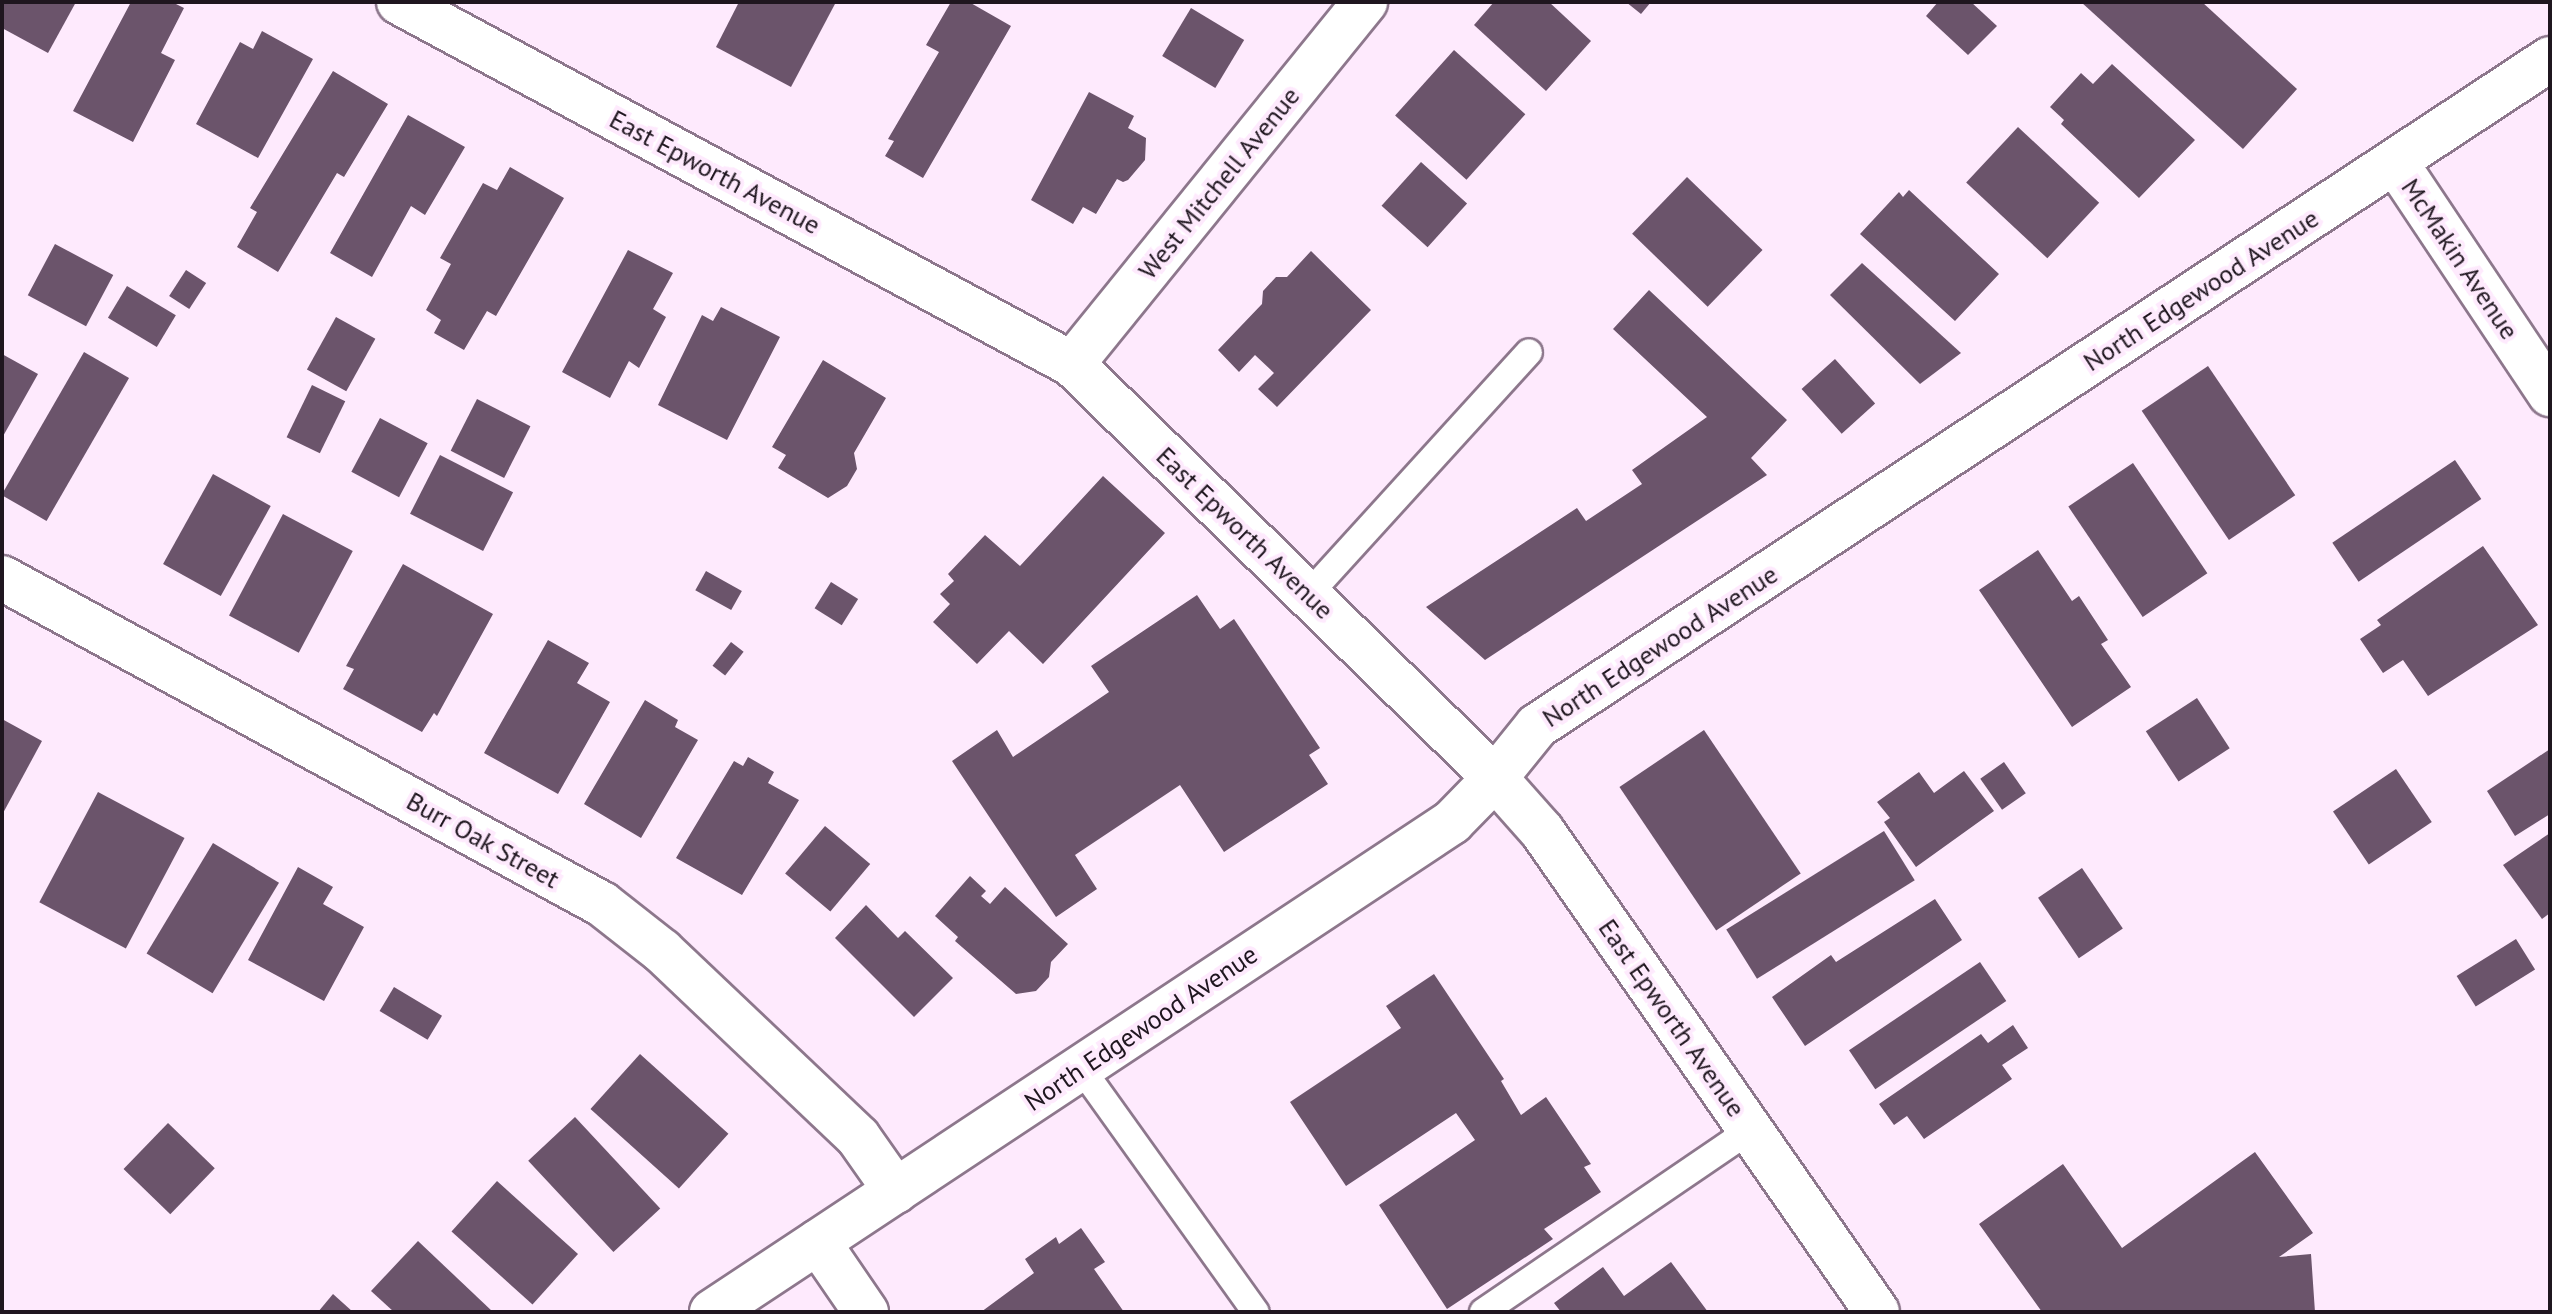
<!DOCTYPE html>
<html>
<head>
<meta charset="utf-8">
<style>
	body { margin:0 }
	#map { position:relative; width:2552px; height:1314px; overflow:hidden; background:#feeafd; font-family:"PT Sans",sans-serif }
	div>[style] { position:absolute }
	.building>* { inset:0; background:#6b546b; transform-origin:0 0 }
	.roads { filter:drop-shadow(2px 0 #8d778c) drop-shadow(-2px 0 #8d778c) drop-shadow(0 2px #8d778c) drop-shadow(0 -2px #8d778c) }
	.lane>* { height:26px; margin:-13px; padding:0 13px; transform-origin:13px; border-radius:13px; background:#fff }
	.street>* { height:44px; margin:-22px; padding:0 22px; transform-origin:22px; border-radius:22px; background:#fff }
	span { translate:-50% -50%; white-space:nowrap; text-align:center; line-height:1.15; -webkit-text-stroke:8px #feeafd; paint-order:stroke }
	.street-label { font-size:26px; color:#1f161f }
	.frame { position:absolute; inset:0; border:4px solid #1f161f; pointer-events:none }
</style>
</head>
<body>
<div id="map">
	<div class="building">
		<div style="clip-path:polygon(2px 2px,76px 2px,48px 53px,2px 28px)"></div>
		<div style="clip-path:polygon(131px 2px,172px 2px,184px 8px,161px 53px,175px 60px,133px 142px,73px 111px)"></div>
		<div style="clip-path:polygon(739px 2px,836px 2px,791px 87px,716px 47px)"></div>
		<div style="clip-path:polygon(951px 2px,969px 2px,1011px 26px,923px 178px,885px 156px,894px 141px,888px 139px,939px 52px,926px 45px)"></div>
		<div style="clip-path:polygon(1494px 2px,1549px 2px,1591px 41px,1546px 91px,1474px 25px)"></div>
		<div style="clip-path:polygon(1626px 2px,1651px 2px,1641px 14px)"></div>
		<div style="clip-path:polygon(1938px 2px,1971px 2px,1997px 26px,1968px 55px,1926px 16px)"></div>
		<div style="clip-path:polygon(2081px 2px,2202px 2px,2297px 89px,2243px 149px)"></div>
		<div style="left:1191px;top:8px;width:62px;height:56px;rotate:31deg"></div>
		<div style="clip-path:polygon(262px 31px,313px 59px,258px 158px,196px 124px,240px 42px,253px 49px)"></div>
		<div style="left:1454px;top:50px;width:96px;height:88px;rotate:42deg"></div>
		<div style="clip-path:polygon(2112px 64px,2195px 140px,2139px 198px,2061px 124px,2064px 120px,2050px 107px,2081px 73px,2093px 84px)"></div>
		<div style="clip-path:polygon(333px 71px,388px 104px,344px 177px,337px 173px,278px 272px,237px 247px,257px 212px,250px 208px)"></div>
		<div style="clip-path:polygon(1089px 92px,1134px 116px,1128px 128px,1146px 138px,1145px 160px,1128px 180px,1123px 182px,1117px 179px,1096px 214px,1083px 207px,1073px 224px,1031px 200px)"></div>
		<div style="clip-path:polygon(408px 115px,465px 147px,425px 215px,411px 206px,372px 277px,330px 253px)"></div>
		<div style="left:2018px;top:127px;width:111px;height:76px;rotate:43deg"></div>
		<div style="left:1421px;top:162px;width:62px;height:59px;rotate:42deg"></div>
		<div style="clip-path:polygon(510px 167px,564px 198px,496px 316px,487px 311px,464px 350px,434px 333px,441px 320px,426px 310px,451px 264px,440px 258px,483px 183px,497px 190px)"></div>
		<div style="left:1687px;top:177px;width:105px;height:79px;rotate:44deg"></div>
		<div style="clip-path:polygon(1909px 190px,1999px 274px,1955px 321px,1860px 234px,1899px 192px,1903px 197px)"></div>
		<div style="left:55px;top:244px;width:66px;height:58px;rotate:28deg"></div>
		<div style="clip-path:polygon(628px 250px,673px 273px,653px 309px,666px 317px,639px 368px,629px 361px,610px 398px,562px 372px)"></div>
		<div style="clip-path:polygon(1311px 251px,1371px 310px,1277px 407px,1258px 389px,1274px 373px,1255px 355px,1239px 372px,1218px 350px,1262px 304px,1263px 291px,1276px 277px,1287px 277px)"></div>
		<div style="clip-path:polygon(1862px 263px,1961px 353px,1920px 384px,1830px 295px)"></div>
		<div style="left:186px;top:270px;width:24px;height:31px;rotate:33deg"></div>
		<div style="left:127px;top:286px;width:57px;height:37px;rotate:31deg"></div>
		<div style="clip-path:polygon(1649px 290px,1787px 420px,1751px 458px,1767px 475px,1485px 660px,1426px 607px,1577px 508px,1586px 521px,1642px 484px,1632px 470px,1707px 417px,1613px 329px)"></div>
		<div style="clip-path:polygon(721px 307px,780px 337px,727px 440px,658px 405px,702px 315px,713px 321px)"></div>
		<div style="left:336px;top:317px;width:45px;height:60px;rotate:29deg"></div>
		<div style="left:84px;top:352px;width:52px;height:165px;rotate:30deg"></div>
		<div style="clip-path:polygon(2px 354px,38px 374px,2px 438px)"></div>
		<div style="left:1835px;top:359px;width:60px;height:45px;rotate:48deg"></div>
		<div style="clip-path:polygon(823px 360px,886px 398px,854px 453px,857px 469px,847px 486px,828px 498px,778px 468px,786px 455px,772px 447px)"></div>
		<div style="left:2208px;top:366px;width:156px;height:80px;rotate:56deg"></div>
		<div style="left:312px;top:385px;width:37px;height:58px;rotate:26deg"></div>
		<div style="left:477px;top:399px;width:60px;height:58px;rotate:27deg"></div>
		<div style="left:380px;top:418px;width:54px;height:61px;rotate:28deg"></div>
		<div style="left:440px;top:455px;width:82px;height:66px;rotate:27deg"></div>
		<div style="left:2455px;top:460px;width:47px;height:148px;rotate:56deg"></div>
		<div style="left:2133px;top:463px;width:133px;height:78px;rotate:56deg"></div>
		<div style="left:213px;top:474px;width:66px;height:103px;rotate:29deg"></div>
		<div style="clip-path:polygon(1103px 476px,1165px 533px,1043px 664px,1009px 631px,977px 664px,933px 622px,950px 604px,940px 594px,954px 581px,948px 574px,985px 535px,1020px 566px)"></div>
		<div style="left:283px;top:514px;width:79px;height:115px;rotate:28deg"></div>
		<div style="clip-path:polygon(2483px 546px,2538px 625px,2428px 696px,2403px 660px,2383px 673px,2360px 639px,2381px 625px,2377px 620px)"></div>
		<div style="clip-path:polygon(2038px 550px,2072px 601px,2079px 596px,2108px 640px,2101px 644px,2131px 687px,2072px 727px,1979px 590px)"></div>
		<div style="clip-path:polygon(403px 564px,493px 614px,437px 716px,434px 713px,422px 732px,343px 689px,354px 669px,346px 666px)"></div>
		<div style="left:706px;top:571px;width:41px;height:22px;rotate:29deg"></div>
		<div style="left:831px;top:582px;width:32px;height:31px;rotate:32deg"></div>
		<div style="clip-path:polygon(1197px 595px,1220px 629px,1234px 619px,1320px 748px,1309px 755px,1328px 784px,1224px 852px,1180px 785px,1075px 855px,1097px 889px,1056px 917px,952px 761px,997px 730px,1013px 757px,1109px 692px,1091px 666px)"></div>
		<div style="clip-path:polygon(548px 640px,589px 663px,577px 683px,610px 702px,558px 794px,484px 753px)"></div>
		<div style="left:731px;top:642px;width:16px;height:30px;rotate:38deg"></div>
		<div style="left:2197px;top:698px;width:60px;height:61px;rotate:57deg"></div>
		<div style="clip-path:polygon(645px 700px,678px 720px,675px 727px,698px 740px,641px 838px,584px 804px)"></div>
		<div style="clip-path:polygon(2px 719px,42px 741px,2px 815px)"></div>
		<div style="left:1704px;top:730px;width:173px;height:102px;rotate:56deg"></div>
		<div style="clip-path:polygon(2550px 749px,2550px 814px,2515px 836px,2487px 791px)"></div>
		<div style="clip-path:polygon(748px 757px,774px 772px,768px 783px,799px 800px,742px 895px,676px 858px,734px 761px,743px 766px)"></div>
		<div style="left:2004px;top:762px;width:38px;height:29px;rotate:55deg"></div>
		<div style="left:2396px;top:769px;width:64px;height:76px;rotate:56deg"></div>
		<div style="clip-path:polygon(1964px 771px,1994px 811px,1916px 867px,1884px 822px,1890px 818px,1877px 802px,1919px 772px,1934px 793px)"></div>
		<div style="left:98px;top:792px;width:98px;height:125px;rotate:28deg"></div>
		<div style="left:825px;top:826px;width:59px;height:62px;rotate:40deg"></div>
		<div style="left:1884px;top:831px;width:58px;height:186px;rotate:58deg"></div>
		<div style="clip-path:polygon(2550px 833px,2550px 913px,2542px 919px,2503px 865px)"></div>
		<div style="left:213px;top:843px;width:77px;height:129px;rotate:31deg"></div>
		<div style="clip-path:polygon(298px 867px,333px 887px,323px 904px,364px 927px,324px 1001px,248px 960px)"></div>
		<div style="left:2082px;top:868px;width:73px;height:53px;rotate:56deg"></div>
		<div style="clip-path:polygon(970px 876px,986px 891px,981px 896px,990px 904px,1005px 887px,1068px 944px,1051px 962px,1049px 977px,1036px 991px,1016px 994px,955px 941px,958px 937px,935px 916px)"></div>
		<div style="clip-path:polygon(1935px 899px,1962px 940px,1805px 1046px,1772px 997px,1831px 955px,1836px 962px)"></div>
		<div style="clip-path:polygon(866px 905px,898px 938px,905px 931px,953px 978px,914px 1017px,835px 938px)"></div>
		<div style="left:2516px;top:939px;width:36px;height:70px;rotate:58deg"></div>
		<div style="left:1980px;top:962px;width:47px;height:158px;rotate:56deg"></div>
		<div style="clip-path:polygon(1434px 974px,1504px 1079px,1501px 1081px,1521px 1115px,1546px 1097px,1591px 1164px,1584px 1167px,1601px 1192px,1544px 1229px,1553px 1239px,1447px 1309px,1379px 1205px,1475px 1140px,1456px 1113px,1346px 1186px,1290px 1102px,1401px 1028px,1386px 1006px)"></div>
		<div style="left:394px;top:987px;width:56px;height:28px;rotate:31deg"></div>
		<div style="clip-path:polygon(2013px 1025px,2028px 1048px,2002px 1065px,2012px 1079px,1924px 1139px,1907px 1116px,1894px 1125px,1879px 1104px,1981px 1034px,1988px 1043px)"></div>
		<div style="left:640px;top:1054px;width:119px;height:74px;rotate:42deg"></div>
		<div style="left:575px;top:1117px;width:125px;height:64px;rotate:47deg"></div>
		<div style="left:168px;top:1123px;width:65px;height:64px;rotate:44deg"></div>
		<div style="clip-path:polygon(2255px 1152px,2313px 1233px,2279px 1257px,2311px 1254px,2315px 1312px,2042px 1312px,1979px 1224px,2063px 1164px,2122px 1248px)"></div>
		<div style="left:497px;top:1181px;width:109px;height:68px;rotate:42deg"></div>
		<div style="clip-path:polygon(1081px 1228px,1105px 1262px,1094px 1269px,1124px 1312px,981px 1312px,1034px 1273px,1025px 1259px,1056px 1237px,1059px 1244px)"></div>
		<div style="clip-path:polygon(418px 1241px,493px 1312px,394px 1312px,371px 1291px)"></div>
		<div style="clip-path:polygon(1671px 1262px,1708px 1312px,1561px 1312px,1554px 1303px,1603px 1267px,1624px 1296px)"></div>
		<div style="clip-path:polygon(333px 1294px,353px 1312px,318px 1312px)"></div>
	</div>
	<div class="roads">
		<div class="lane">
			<div style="left:1308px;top:595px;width:328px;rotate:-47.7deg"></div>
			<div style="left:1081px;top:1068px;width:300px;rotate:54.4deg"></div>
			<div style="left:1483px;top:1312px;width:323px;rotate:-34.3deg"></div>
		</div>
		<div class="street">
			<div style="left:399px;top:2px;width:764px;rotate:28.28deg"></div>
			<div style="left:1072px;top:364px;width:592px;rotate:44.38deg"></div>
			<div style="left:1495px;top:778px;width:71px;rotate:48.4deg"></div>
			<div style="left:1542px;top:831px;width:586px;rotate:55.14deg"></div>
			<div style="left:2396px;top:163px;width:278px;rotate:56.3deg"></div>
			<div style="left:1072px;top:364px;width:466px;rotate:-51deg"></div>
			<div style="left:2px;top:578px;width:683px;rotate:28.52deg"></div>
			<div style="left:602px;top:904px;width:76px;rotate:38.1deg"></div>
			<div style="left:662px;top:951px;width:270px;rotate:43.5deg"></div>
			<div style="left:858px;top:1137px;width:66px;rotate:54.9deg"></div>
			<div style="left:818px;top:1242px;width:85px;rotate:55.6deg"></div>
			<div style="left:712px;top:1312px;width:888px;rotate:-33.51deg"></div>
			<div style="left:1452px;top:822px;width:62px;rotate:-45.7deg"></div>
			<div style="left:1495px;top:778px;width:67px;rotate:-51.1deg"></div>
			<div style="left:1537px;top:726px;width:1213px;rotate:-33.36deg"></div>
		</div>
	</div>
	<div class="street-label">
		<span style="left:715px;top:172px;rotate:28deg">East Epworth Avenue</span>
		<span style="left:1219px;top:183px;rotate:-51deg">West Mitchell Avenue</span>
		<span style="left:2460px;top:259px;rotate:56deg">McMakin Avenue</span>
		<span style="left:2201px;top:290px;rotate:-33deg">North Edgewood Avenue</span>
		<span style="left:1245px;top:533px;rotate:44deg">East Epworth Avenue</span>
		<span style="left:1660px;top:646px;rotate:-33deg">North Edgewood Avenue</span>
		<span style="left:483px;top:840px;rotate:29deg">Burr Oak Street</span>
		<span style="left:1672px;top:1018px;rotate:55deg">East Epworth Avenue</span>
		<span style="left:1141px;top:1028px;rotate:-34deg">North Edgewood Avenue</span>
	</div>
	<div class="frame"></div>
</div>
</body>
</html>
